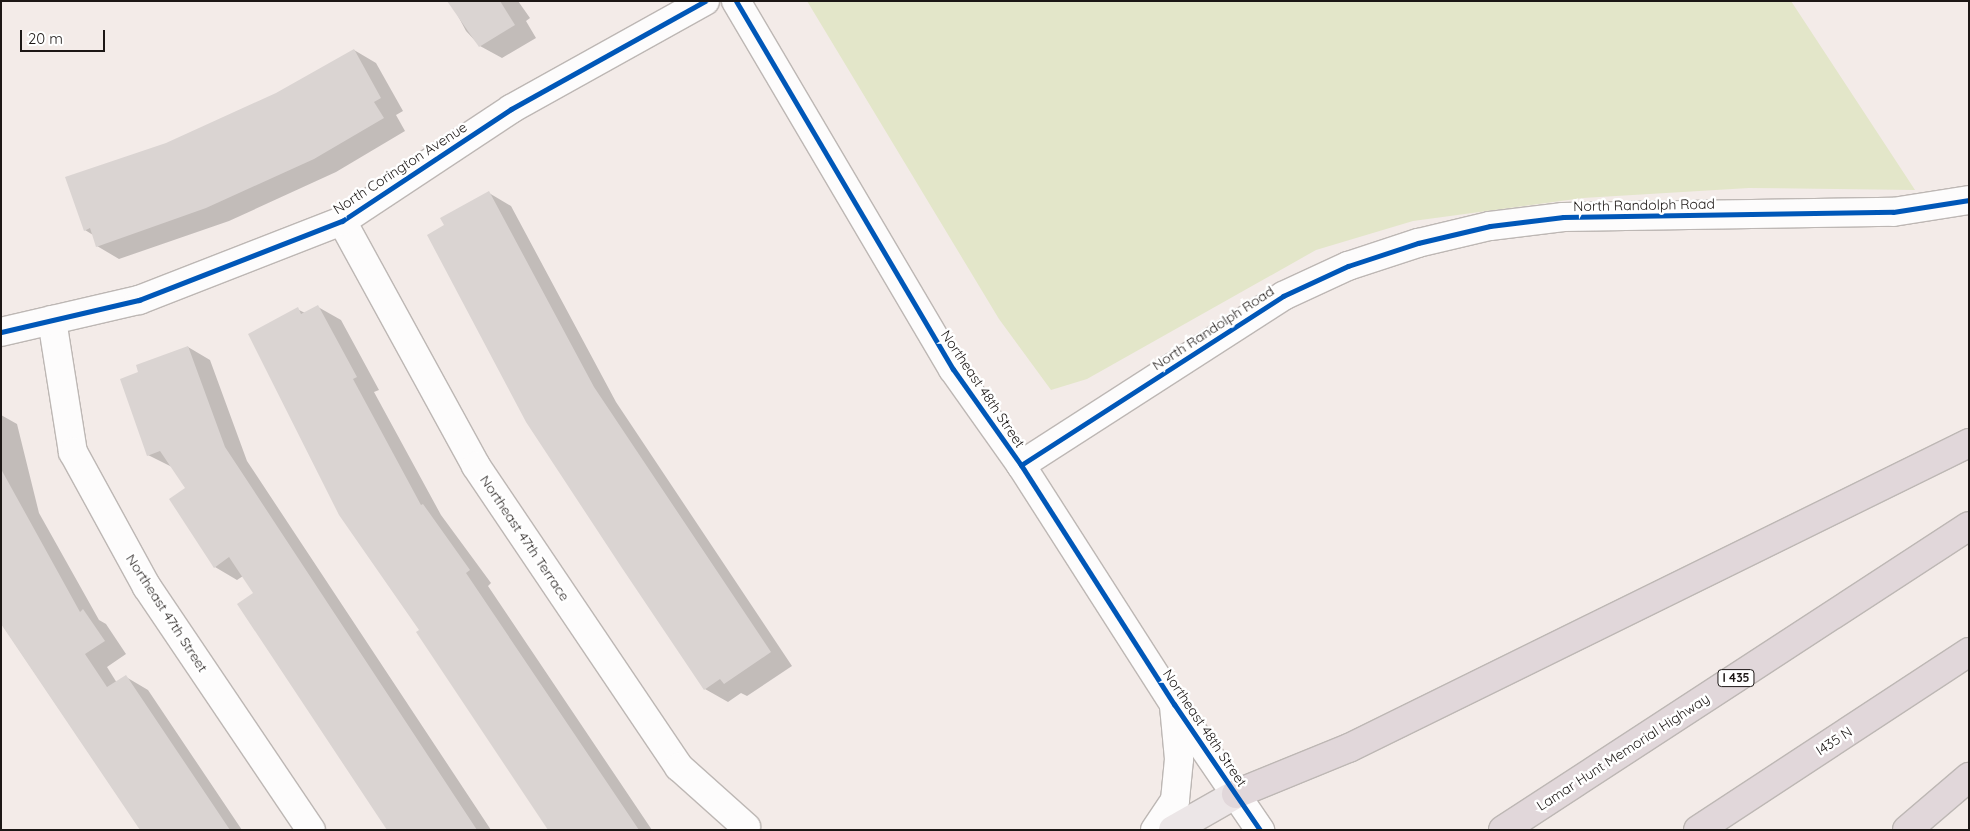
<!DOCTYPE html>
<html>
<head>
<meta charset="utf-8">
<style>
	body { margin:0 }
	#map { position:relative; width:1970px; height:831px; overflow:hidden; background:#f3ebe8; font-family:Quicksand,sans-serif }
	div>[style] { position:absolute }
	.green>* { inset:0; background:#e3e6c9 }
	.shadow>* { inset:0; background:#0003 }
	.building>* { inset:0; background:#dad4d2 }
	.roads { filter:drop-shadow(1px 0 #bdb7b4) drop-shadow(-1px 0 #bdb7b4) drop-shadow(0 1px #bdb7b4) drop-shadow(0 -1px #bdb7b4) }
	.minor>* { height:28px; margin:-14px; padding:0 14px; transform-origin:14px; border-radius:14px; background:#fdfcfc }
	.major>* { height:28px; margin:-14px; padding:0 14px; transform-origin:14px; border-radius:14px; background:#ece6e7 }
	.highway>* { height:28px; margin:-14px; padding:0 14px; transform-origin:14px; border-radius:14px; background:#e1d7da }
	.cycleway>* { height:5px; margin:-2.5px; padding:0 2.5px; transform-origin:2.5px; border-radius:2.5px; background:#0057b8 }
	span { translate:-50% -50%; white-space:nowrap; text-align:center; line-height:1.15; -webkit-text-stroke:5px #fff; paint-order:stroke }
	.shield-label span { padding:1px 4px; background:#fff; border:1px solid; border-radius:4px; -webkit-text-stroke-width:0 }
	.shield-label { font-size:12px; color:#1c1715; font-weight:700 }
	.street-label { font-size:14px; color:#1c1715 }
	.frame { position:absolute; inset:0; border:2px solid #1c1715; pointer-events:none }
	.scale { position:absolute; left:20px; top:30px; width:85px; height:22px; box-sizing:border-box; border:2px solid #1c1715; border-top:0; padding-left:6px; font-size:15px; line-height:18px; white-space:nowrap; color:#1c1715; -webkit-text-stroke:4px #fff; paint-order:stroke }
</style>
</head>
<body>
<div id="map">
	<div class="green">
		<div style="clip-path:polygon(807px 1px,1791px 1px,1915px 190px,1749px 188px,1583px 198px,1413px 221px,1316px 250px,1087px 379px,1051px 390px,999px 319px)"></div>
	</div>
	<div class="shadow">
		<div style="clip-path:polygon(450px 1px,518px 1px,530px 18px,526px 21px,536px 38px,502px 58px,480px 46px,466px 31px)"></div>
		<div style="clip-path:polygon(354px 50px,376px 63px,403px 111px,396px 115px,405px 131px,336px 172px,229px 221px,119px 259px,97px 246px,93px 235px,85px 230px,166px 144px,276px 94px)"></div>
		<div style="clip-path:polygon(489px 193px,511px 206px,616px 402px,792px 666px,747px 696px,741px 693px,728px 702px,705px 689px,527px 422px,446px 226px)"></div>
		<div style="clip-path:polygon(318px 307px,341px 320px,379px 390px,374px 392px,441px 515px,491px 583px,488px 586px,652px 830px,550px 830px,421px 631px,297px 309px,305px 313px)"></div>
		<div style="clip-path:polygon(188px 347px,210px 360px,247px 461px,491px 830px,388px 830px,255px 593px,243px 576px,237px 580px,215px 567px,187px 489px,172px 467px,148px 455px,140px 373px)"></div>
		<div style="clip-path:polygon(1px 415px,17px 424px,39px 513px,99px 620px,106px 624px,126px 654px,107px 667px,117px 683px,126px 677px,148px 690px,242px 830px,141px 830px,1px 623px)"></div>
	</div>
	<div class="building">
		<div style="clip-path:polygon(447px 1px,500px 1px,515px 25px,479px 47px)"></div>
		<div style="clip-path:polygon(354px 49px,381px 98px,374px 102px,384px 118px,314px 159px,206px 208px,96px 247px,90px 228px,84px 231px,65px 177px,166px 143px,276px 93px)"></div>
		<div style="clip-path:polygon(489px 191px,594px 387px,771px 652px,724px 684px,720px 679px,704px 690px,622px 568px,526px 422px,427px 235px,444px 225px,440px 218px)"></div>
		<div style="clip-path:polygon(318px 305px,357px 377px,353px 379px,421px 505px,423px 504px,470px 570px,466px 573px,639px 830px,548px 830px,416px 632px,419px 630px,339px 515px,248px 334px,298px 307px,301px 314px)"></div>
		<div style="clip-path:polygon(188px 346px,225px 447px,477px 830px,387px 830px,237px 604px,253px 593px,229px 557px,214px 568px,169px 499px,185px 488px,160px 451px,147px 456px,120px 379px,138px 372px,136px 365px)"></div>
		<div style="clip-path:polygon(1px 469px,80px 612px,83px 609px,105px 641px,85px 654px,107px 687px,126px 675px,230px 830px,140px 830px,1px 624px)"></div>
	</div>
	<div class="roads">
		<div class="minor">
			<div style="left:736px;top:1px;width:427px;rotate:59.5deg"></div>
			<div style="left:953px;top:369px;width:118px;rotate:54.7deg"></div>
			<div style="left:1021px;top:465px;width:284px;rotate:57.4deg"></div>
			<div style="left:1174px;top:704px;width:153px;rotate:55.7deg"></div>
			<div style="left:342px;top:221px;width:279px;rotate:61.3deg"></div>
			<div style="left:476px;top:466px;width:363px;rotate:56deg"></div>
			<div style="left:679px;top:767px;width:90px;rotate:41.8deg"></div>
			<div style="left:52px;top:320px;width:134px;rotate:81deg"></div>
			<div style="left:73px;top:452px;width:154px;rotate:61.3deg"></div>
			<div style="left:147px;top:587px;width:293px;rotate:56deg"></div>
			<div style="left:1px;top:332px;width:142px;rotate:-13.1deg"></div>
			<div style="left:139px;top:300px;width:218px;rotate:-21.3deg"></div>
			<div style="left:342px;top:221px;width:203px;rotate:-33.5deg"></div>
			<div style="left:511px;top:109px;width:222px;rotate:-29.1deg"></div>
			<div style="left:1021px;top:465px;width:312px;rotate:-32.8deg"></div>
			<div style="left:1283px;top:296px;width:72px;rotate:-24.8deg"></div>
			<div style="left:1348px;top:266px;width:74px;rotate:-18.2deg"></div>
			<div style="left:1418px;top:243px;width:74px;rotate:-13.3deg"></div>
			<div style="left:1490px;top:226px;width:74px;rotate:-7deg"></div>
			<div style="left:1563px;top:217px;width:330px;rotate:-0.9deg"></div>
			<div style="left:1893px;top:212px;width:77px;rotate:-9deg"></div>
			<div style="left:1155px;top:830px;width:36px;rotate:-56deg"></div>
			<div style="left:1175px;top:800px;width:41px;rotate:-84.4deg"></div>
			<div style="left:1179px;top:759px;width:53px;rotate:-95.4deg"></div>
		</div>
		<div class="major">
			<div style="left:1173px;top:830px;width:73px;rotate:-29.7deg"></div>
		</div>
		<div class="highway">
			<div style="left:1236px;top:794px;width:122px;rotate:-22.2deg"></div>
			<div style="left:1349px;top:748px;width:691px;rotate:-26.19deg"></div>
			<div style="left:1503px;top:830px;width:556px;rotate:-33.12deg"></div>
			<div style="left:1698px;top:830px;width:324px;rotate:-33.3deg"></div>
			<div style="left:1907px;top:830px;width:82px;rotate:-40.5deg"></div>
		</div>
	</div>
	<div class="cycleway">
		<div style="left:736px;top:1px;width:427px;rotate:59.5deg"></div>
		<div style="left:953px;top:369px;width:118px;rotate:54.7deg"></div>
		<div style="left:1021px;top:465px;width:284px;rotate:57.4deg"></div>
		<div style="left:1174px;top:704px;width:153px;rotate:55.7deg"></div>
		<div style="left:1px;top:332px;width:142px;rotate:-13.1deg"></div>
		<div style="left:139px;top:300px;width:218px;rotate:-21.3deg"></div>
		<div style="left:342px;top:221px;width:203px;rotate:-33.5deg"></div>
		<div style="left:511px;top:109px;width:222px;rotate:-29.1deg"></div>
		<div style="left:1021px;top:465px;width:312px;rotate:-32.8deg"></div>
		<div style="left:1283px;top:296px;width:72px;rotate:-24.8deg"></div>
		<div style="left:1348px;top:266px;width:74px;rotate:-18.2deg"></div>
		<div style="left:1418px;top:243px;width:74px;rotate:-13.3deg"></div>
		<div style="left:1490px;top:226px;width:74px;rotate:-7deg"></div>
		<div style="left:1563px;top:217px;width:330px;rotate:-0.9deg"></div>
		<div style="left:1893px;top:212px;width:77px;rotate:-9deg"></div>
	</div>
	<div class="shield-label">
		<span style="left:1736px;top:678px">I 435</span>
	</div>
	<div class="street-label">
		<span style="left:400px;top:168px;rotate:-33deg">North Corington Avenue</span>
		<span style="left:1644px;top:205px;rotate:-1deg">North Randolph Road</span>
		<span style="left:1213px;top:328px;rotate:-33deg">North Randolph Road</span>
		<span style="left:983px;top:389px;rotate:56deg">Northeast 48th Street</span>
		<span style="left:525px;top:538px;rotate:56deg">Northeast 47th Terrace</span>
		<span style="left:167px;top:613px;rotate:57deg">Northeast 47th Street</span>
		<span style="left:1205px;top:728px;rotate:56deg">Northeast 48th Street</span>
		<span style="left:1834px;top:741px;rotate:-33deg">I435 N</span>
		<span style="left:1623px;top:752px;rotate:-33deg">Lamar Hunt Memorial Highway</span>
	</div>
	<div class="frame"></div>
	<div class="scale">20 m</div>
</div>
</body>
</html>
